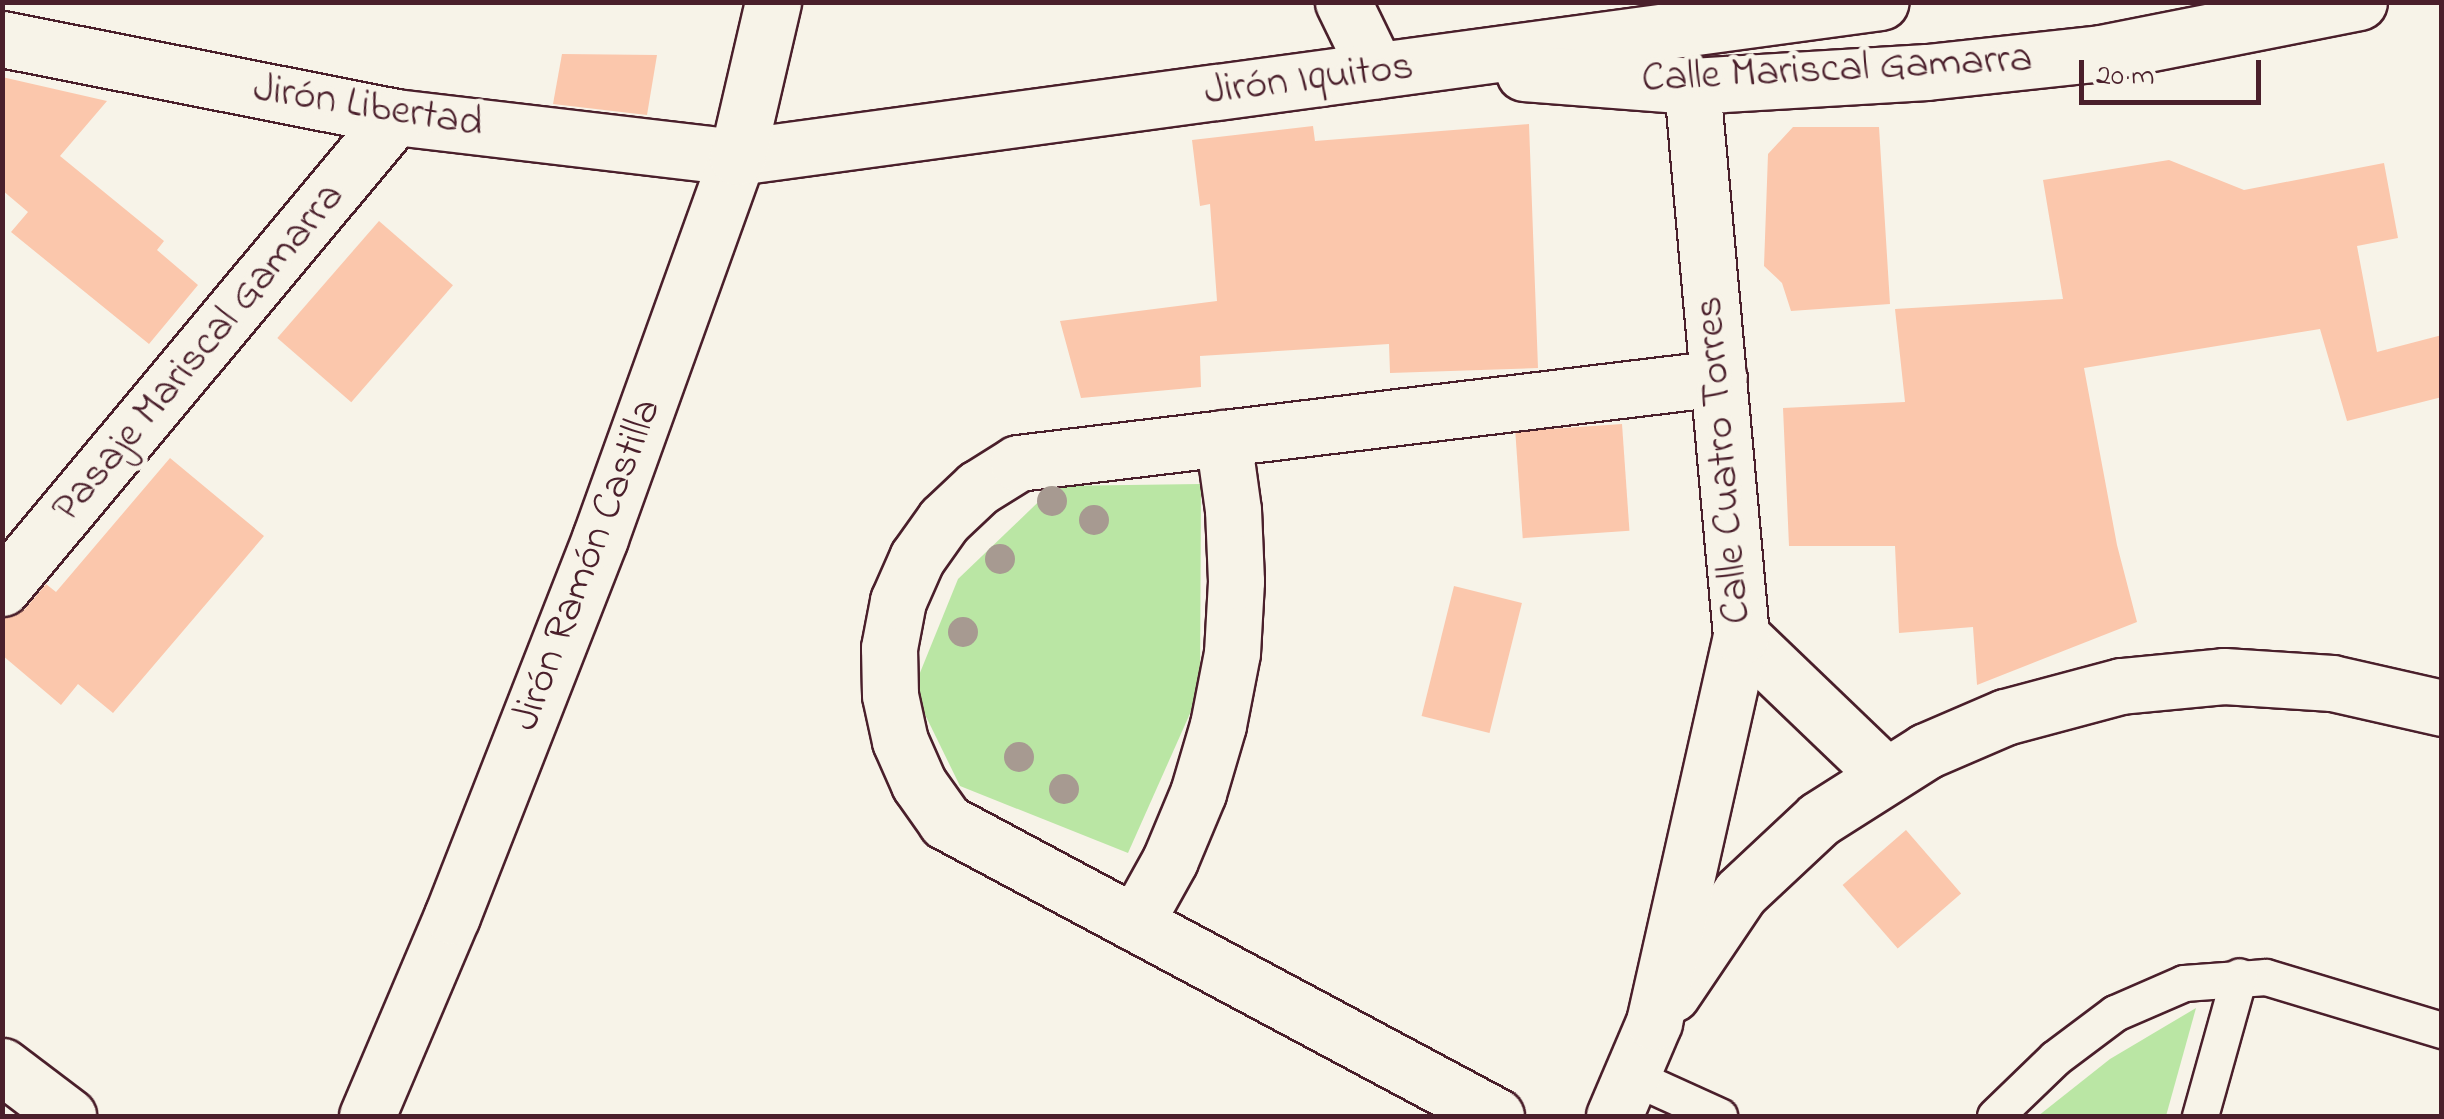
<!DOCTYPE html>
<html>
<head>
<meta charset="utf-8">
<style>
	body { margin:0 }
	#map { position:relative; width:2444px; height:1119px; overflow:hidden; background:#f7f3e8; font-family:"Indie Flower",sans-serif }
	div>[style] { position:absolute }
	.green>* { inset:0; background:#bae6a4 }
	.building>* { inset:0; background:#fbc7ac; transform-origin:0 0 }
	.roads { filter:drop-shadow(2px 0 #4a1f2b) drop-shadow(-2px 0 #4a1f2b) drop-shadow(0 2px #4a1f2b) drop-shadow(0 -2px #4a1f2b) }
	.service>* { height:35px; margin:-17.5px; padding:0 17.5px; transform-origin:17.5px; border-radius:17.5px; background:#f7f3e8 }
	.minor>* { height:55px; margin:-27.5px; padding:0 27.5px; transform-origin:27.5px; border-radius:27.5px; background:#f7f3e8 }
	.secondary>* { height:55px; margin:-27.5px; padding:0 27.5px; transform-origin:27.5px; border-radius:27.5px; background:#f7f3e8 }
	.trees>* { width:30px; height:30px; margin:-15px; border-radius:50%; background:#a79a91 }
	span { translate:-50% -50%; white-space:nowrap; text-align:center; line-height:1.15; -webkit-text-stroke:10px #f7f3e8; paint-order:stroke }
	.street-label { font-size:42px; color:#4a1f2b }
	.frame { position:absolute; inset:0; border:5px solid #4a1f2b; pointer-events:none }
	.scale { position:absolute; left:2079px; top:60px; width:182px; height:45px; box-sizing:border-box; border:5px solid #4a1f2b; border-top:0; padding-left:12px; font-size:30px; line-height:35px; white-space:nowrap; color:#4a1f2b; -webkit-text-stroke:8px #f7f3e8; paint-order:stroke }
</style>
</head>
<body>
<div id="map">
	<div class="green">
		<div style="clip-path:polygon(1201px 484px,1200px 691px,1128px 853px,960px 786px,913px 690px,958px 579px,1055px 486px)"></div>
		<div style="clip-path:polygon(2196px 1008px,2166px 1116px,2038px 1116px,2110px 1059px)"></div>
	</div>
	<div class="building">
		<div style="clip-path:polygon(562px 54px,657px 55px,647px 115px,553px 104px)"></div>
		<div style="clip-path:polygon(2px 77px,107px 101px,60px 156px,164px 241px,157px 250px,198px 285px,149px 344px,11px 232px,28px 212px,2px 190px)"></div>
		<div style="clip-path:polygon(1529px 124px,1538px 368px,1390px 373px,1389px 344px,1200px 356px,1201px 387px,1081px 398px,1060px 321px,1217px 301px,1210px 204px,1200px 206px,1192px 140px,1313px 126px,1315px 141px)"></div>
		<div style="clip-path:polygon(1793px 127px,1879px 127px,1890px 304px,1791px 311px,1782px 283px,1764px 266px,1768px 154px)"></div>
		<div style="clip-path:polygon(2169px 160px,2244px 190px,2384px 163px,2398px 238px,2357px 246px,2377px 352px,2442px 335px,2442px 397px,2347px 421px,2320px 329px,2084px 368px,2117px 545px,2137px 622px,1977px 685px,1973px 627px,1899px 633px,1895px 546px,1789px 546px,1783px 408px,1905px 402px,1895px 309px,2063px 299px,2043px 180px)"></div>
		<div style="left:379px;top:221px;width:98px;height:155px;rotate:41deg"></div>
		<div style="left:1622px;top:424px;width:107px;height:107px;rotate:86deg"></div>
		<div style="clip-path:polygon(170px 458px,264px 536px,113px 713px,78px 684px,61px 705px,2px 655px,2px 618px,25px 609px,46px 584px,56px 592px)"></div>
		<div style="left:1454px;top:586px;width:70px;height:134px;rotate:14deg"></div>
		<div style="left:1906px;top:830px;width:84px;height:84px;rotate:49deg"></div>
	</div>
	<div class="roads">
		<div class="service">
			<div style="left:1631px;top:1076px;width:97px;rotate:24.4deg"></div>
			<div style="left:1995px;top:1116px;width:83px;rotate:-44deg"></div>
			<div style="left:2055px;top:1058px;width:75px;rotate:-36.9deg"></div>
			<div style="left:2115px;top:1013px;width:75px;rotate:-23.5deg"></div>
			<div style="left:2184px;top:983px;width:82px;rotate:-4.2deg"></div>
			<div style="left:2266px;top:977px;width:184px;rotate:16.8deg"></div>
			<div style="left:2200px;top:1116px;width:145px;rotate:-74.4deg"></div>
		</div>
		<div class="minor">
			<div style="left:1343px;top:2px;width:76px;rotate:64.1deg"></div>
			<div style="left:2px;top:39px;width:401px;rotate:11.2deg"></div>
			<div style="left:395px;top:117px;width:344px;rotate:6.7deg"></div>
			<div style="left:737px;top:157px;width:1154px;rotate:-7.72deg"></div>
			<div style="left:1524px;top:73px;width:169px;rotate:4.4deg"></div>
			<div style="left:1692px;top:86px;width:235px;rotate:-3.4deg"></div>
			<div style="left:1927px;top:72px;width:175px;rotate:-6.2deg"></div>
			<div style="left:2101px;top:53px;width:263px;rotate:-11.2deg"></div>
			<div style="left:2px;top:588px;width:613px;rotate:-50.16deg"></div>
			<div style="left:1741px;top:636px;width:199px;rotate:43.8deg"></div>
			<div style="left:1135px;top:923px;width:72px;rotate:-60.9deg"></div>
			<div style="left:1170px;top:860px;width:73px;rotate:-67.3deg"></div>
			<div style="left:1198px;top:793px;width:71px;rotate:-73.6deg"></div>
			<div style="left:1218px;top:725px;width:73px;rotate:-79deg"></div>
			<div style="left:1232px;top:653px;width:72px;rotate:-86.8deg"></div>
			<div style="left:1236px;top:581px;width:71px;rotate:-92.4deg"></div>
			<div style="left:1233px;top:510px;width:73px;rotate:-97.9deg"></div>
			<div style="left:1672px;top:994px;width:122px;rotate:-56deg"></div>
			<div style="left:1740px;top:893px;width:108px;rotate:-43.1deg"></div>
			<div style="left:1819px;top:819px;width:127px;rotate:-32.4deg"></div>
			<div style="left:1926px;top:751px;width:86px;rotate:-23.3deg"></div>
			<div style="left:2005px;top:717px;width:120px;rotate:-15deg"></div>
			<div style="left:2121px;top:686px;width:103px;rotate:-5.5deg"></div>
			<div style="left:2224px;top:676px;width:108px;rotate:3.7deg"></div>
			<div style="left:2332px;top:683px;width:113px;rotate:12.8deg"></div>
			<div style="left:367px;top:1116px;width:217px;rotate:-67deg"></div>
			<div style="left:452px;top:916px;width:406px;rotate:-68.6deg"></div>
			<div style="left:600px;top:538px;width:405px;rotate:-70.2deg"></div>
			<div style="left:737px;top:157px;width:159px;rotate:-76.9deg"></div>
			<div style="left:1496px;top:1116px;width:624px;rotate:-151.87deg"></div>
			<div style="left:946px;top:822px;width:47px;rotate:-125.4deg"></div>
			<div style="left:919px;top:784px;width:47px;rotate:-113.8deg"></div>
			<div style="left:900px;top:741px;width:47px;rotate:-102.3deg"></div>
			<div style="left:890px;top:695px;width:47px;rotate:-91.2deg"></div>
			<div style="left:889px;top:648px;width:48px;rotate:-79.2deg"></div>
			<div style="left:898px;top:601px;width:47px;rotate:-66.2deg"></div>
			<div style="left:917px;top:558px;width:47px;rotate:-54.6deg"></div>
			<div style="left:944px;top:520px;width:47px;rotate:-43.3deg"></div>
			<div style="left:978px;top:488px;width:47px;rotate:-32deg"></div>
			<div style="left:1018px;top:463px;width:706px;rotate:-6.91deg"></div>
			<div style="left:1614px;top:1116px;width:102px;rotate:-66.9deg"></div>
			<div style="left:1654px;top:1022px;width:396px;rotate:-77.3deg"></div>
			<div style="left:1741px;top:636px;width:552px;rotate:-95.09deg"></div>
		</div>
		<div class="secondary">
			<div style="left:2px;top:1066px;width:83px;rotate:37.1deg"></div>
		</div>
	</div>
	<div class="trees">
		<div style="left:1052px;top:501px"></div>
		<div style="left:1094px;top:520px"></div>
		<div style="left:1000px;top:559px"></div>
		<div style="left:963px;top:632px"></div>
		<div style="left:1019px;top:757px"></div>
		<div style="left:1064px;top:789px"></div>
	</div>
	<div class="street-label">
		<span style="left:1837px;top:70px;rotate:-3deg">Calle Mariscal Gamarra</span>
		<span style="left:1309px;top:80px;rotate:-7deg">Jirón Iquitos</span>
		<span style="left:368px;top:107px;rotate:9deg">Jirón Libertad</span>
		<span style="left:199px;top:353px;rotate:-50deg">Pasaje Mariscal Gamarra</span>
		<span style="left:1724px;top:460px;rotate:-95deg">Calle Cuatro Torres</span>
		<span style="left:587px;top:565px;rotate:-69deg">Jirón Ramón Castilla</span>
	</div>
	<div class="frame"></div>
	<div class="scale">20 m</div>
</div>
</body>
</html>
